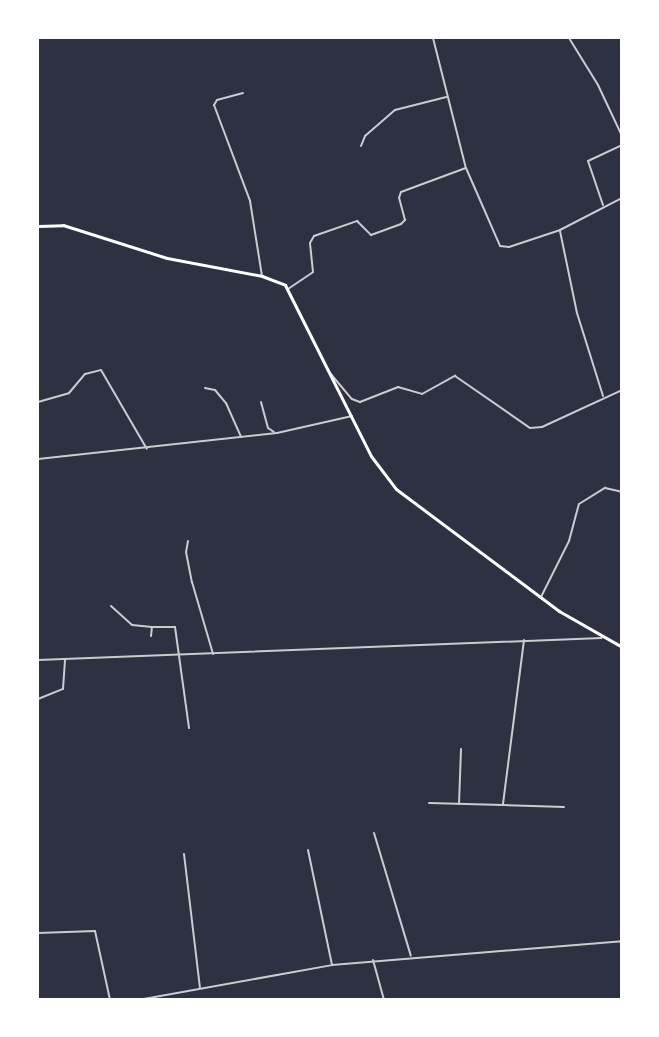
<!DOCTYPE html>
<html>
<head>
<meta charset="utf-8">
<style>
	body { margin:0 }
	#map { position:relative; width:659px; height:1037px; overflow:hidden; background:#2d3142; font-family:"Varela Round",sans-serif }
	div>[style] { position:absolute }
	.minor>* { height:2px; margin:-1px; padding:0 1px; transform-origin:1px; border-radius:1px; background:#caccd0 }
	.secondary>* { height:3px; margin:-1.5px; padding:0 1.5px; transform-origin:1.5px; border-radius:1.5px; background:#fff }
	span { translate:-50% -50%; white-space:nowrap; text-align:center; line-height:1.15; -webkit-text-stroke:6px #fff; paint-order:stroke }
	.frame { position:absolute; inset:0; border:39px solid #fff; pointer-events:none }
</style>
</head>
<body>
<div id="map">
	<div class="minor">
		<div style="left:433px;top:38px;width:134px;rotate:75.8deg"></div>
		<div style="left:466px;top:168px;width:85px;rotate:66.4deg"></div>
		<div style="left:500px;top:246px;width:9px;rotate:6deg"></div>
		<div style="left:509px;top:247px;width:54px;rotate:-18.4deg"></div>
		<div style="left:560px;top:230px;width:70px;rotate:-27.3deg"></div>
		<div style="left:569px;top:38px;width:55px;rotate:58.3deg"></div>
		<div style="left:598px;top:85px;width:56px;rotate:64.8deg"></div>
		<div style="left:243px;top:93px;width:27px;rotate:165deg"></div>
		<div style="left:217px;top:100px;width:6px;rotate:121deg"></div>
		<div style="left:214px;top:105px;width:103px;rotate:69.4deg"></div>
		<div style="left:250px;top:201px;width:76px;rotate:80.9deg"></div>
		<div style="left:361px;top:146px;width:11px;rotate:-68deg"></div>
		<div style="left:365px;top:136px;width:40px;rotate:-41deg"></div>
		<div style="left:395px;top:110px;width:53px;rotate:-14.3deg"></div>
		<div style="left:603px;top:205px;width:46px;rotate:-108.8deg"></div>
		<div style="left:588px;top:161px;width:38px;rotate:-25deg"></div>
		<div style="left:560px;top:231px;width:84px;rotate:78.3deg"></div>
		<div style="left:577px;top:313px;width:87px;rotate:72.6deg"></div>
		<div style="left:288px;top:289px;width:30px;rotate:-34deg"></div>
		<div style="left:313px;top:272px;width:29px;rotate:-96deg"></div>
		<div style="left:310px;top:243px;width:8px;rotate:-60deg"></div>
		<div style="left:314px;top:236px;width:46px;rotate:-19.2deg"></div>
		<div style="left:357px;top:221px;width:20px;rotate:45deg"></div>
		<div style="left:371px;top:235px;width:32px;rotate:-20deg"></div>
		<div style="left:401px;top:224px;width:6px;rotate:-45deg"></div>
		<div style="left:405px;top:220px;width:23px;rotate:-105deg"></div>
		<div style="left:399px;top:198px;width:6px;rotate:-72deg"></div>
		<div style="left:401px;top:192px;width:69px;rotate:-20.3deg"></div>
		<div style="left:330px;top:373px;width:34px;rotate:50deg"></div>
		<div style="left:352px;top:399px;width:9px;rotate:21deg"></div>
		<div style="left:360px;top:402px;width:41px;rotate:-21.5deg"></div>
		<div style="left:398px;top:387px;width:25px;rotate:16deg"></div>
		<div style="left:422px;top:394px;width:38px;rotate:-29deg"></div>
		<div style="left:455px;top:376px;width:91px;rotate:34.7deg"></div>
		<div style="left:530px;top:428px;width:12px;rotate:-5deg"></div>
		<div style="left:542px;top:427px;width:88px;rotate:-24.8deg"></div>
		<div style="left:205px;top:388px;width:10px;rotate:11deg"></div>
		<div style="left:215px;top:390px;width:17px;rotate:50deg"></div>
		<div style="left:226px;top:403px;width:37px;rotate:66deg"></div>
		<div style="left:38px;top:402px;width:32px;rotate:-16deg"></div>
		<div style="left:69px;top:393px;width:25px;rotate:-50deg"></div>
		<div style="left:85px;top:374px;width:16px;rotate:-14deg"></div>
		<div style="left:101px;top:370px;width:91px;rotate:59.8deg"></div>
		<div style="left:261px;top:402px;width:27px;rotate:75deg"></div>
		<div style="left:268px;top:428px;width:7px;rotate:34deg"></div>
		<div style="left:38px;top:459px;width:240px;rotate:-6.2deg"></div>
		<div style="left:277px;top:433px;width:77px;rotate:-12.8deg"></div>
		<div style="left:188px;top:541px;width:11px;rotate:100deg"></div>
		<div style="left:186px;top:552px;width:31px;rotate:79deg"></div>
		<div style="left:192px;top:582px;width:75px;rotate:73.7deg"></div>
		<div style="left:541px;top:597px;width:63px;rotate:-63.4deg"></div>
		<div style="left:569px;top:541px;width:38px;rotate:-75deg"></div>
		<div style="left:579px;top:504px;width:31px;rotate:-32deg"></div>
		<div style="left:605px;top:488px;width:17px;rotate:13deg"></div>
		<div style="left:111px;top:606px;width:28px;rotate:42deg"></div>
		<div style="left:132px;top:625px;width:20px;rotate:6deg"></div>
		<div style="left:151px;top:636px;width:9px;rotate:-84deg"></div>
		<div style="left:152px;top:627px;width:23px"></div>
		<div style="left:175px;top:627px;width:102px;rotate:82.1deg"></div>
		<div style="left:524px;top:640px;width:166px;rotate:97.3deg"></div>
		<div style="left:503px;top:805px;width:61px;rotate:1.9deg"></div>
		<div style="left:38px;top:660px;width:564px;rotate:-2.23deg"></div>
		<div style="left:38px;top:699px;width:27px;rotate:-22deg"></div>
		<div style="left:63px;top:689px;width:29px;rotate:-86deg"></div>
		<div style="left:429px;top:803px;width:74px;rotate:1.5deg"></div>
		<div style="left:459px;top:804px;width:55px;rotate:-87.9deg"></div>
		<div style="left:374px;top:833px;width:128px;rotate:73.3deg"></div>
		<div style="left:308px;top:850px;width:117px;rotate:78.2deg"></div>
		<div style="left:184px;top:854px;width:135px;rotate:83.2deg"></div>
		<div style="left:38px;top:933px;width:57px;rotate:-2deg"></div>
		<div style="left:95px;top:931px;width:71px;rotate:77.7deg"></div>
		<div style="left:373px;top:960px;width:41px;rotate:74.6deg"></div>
		<div style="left:138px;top:1000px;width:197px;rotate:-10.2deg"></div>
		<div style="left:332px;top:965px;width:291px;rotate:-4.7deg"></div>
	</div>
	<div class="secondary">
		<div style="left:38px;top:226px;width:25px;rotate:-2deg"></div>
		<div style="left:63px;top:225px;width:109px;rotate:17.6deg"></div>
		<div style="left:167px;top:258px;width:97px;rotate:10.7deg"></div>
		<div style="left:262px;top:276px;width:25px;rotate:21deg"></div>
		<div style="left:285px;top:285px;width:191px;rotate:63.3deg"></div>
		<div style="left:371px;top:456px;width:41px;rotate:52.9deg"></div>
		<div style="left:396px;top:489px;width:204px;rotate:36.8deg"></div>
		<div style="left:559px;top:611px;width:73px;rotate:29.7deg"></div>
	</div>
	<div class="frame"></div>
</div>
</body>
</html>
